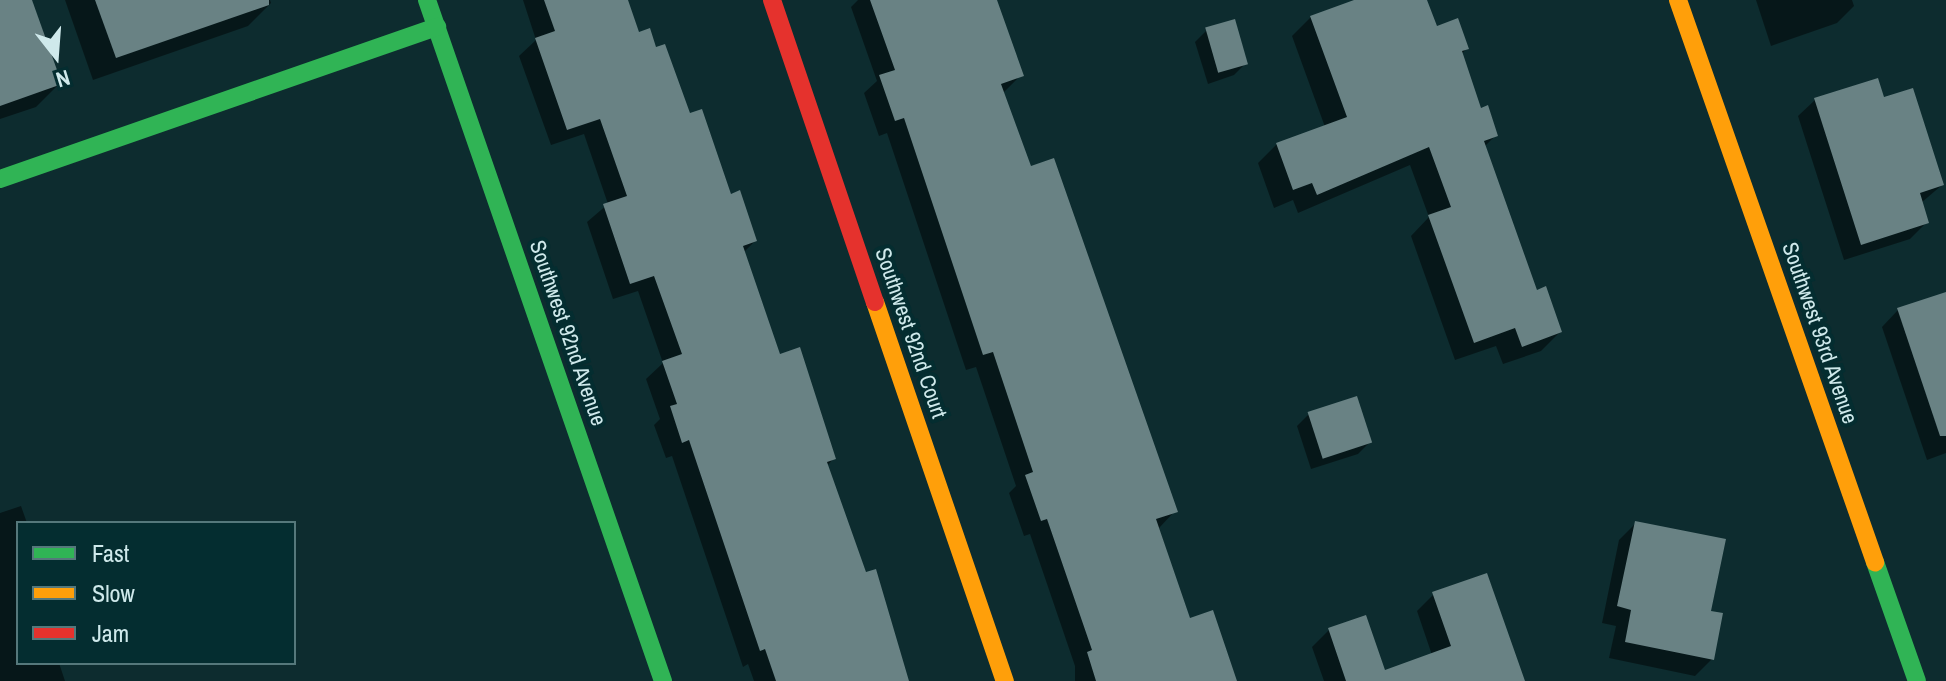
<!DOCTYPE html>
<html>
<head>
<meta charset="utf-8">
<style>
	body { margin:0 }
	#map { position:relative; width:1946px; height:681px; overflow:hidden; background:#0d2c2f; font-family:"Archivo Narrow",sans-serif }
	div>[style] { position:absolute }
	.shadow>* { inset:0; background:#0007 }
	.building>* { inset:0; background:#698284; transform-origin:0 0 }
	.fast>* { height:18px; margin:-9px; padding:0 9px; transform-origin:9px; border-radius:9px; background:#30b455 }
	.slow>* { height:18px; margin:-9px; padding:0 9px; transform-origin:9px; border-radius:9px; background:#ff9f0a }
	.jam>* { height:18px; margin:-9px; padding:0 9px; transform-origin:9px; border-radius:9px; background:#e5322d }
	span { translate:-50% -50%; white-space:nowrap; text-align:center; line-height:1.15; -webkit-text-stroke:8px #042d30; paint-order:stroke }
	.street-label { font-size:22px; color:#cfe9eb }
	.legend { position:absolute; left:16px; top:521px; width:280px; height:144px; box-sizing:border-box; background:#042d30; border:2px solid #55787b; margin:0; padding:10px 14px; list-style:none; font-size:24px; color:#cfe9eb }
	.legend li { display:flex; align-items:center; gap:16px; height:40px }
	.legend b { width:40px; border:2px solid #55787b }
	.north { position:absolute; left:16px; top:16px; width:80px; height:80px; -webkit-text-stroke:6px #042d30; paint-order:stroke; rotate:163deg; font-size:22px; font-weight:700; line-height:32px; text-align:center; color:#cfe9eb }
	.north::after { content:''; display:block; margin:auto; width:28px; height:36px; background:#cfe9eb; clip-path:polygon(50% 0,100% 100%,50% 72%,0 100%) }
</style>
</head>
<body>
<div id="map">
	<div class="shadow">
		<div style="clip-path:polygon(0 0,30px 0,59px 84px,36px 107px,0 119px)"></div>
		<div style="clip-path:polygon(65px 0,270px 0,271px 3px,248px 26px,93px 80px)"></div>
		<div style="clip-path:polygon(523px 0,625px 0,638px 35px,655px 49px,755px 241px,743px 253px,779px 356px,834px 458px,827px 466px,865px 575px,875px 571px,907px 681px,754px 681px,748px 664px,743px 667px,672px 456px,666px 458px,654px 425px,660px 419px,646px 379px,663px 363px,638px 291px,613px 299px,587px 222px,608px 204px,584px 134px,551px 145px,519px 56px,536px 40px)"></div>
		<div style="clip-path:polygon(858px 0,995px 0,1021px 75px,1003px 93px,1029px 169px,1175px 511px,1159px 528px,1189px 620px,1235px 681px,1075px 681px,1075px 666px,1030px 534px,1024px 536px,1009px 493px,1016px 486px,976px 367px,966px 370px,887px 133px,879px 136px,864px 93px,877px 81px,851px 7px)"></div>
		<div style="clip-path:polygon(1360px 0,1425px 0,1435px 29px,1467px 48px,1461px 55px,1480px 110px,1496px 135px,1484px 147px,1536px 292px,1560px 332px,1541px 351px,1503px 364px,1496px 346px,1455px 360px,1411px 236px,1429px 217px,1410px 165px,1298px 213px,1293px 200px,1274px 208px,1258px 163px,1277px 144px,1325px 127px,1292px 36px,1311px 17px)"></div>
		<div style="clip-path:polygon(1756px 0,1852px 0,1854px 6px,1837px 23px,1771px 46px)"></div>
		<div style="clip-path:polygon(1207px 30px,1246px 63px,1234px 75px,1208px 84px,1195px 42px)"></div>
		<div style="clip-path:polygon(1883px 99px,1942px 185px,1921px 203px,1927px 222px,1910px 239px,1844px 260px,1798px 116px,1815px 100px)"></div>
		<div style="clip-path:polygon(1946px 294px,1946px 453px,1927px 460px,1882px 327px,1898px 310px)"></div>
		<div style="clip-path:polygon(1309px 414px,1370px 442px,1358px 454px,1311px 469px,1297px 426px)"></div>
		<div style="clip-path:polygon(21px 506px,27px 523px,18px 523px,18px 663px,59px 663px,65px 681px,0 681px,0 513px)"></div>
		<div style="clip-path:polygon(1636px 523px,1709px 613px,1712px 659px,1695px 676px,1609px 658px,1616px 626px,1602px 623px,1619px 540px)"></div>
		<div style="clip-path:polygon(1434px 594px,1523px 681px,1324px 681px,1312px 647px,1329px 630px,1384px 672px,1432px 655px,1417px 611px)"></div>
	</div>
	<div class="building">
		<div style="clip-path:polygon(0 0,32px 0,62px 84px,0 106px)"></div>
		<div style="clip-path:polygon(95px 0,269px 0,269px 5px,116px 58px)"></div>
		<div style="clip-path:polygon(544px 0,628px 0,639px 32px,650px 28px,656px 47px,665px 44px,690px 113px,702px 109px,731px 194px,740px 190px,757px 241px,743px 246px,780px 354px,800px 347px,836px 459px,827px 462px,866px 572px,876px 569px,909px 681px,776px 681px,765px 649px,760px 651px,689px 440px,682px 443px,670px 406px,677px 404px,662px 361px,682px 354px,654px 276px,630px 284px,603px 204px,627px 196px,600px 119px,567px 130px,535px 38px,555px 31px)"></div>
		<div style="clip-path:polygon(870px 0,997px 0,1024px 76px,1001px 84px,1031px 166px,1054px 158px,1178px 512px,1156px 519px,1190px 618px,1213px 610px,1237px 681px,1096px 681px,1087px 652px,1092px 650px,1047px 519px,1041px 521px,1025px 475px,1033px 472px,993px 352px,983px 355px,904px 118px,895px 121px,879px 75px,895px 70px)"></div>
		<div style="clip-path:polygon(1354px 0,1427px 0,1437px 26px,1458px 18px,1469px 49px,1462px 51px,1481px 108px,1488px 105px,1498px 136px,1484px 141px,1537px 290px,1546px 286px,1562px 332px,1522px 347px,1515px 328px,1474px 343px,1428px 215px,1451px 207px,1429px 147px,1317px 195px,1312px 183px,1293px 190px,1276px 143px,1347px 117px,1310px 16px)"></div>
		<div style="left:1235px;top:19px;width:47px;height:31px;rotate:74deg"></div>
		<div style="clip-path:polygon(1878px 78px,1884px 97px,1913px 88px,1944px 185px,1920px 193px,1929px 223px,1861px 245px,1814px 98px)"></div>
		<div style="clip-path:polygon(1946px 292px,1946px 436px,1940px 436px,1897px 308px)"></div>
		<div style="left:1357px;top:396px;width:49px;height:52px;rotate:72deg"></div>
		<div style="clip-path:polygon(1635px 521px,1726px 539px,1711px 611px,1723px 613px,1714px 660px,1625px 642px,1631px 610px,1617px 606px)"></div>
		<div style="clip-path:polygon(1487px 573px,1525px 681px,1346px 681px,1328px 628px,1366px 615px,1385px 670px,1451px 646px,1432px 592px)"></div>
	</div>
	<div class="fast">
		<div style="left:427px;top:0;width:721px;rotate:70.89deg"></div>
		<div style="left:0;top:179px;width:463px;rotate:-19.2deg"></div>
		<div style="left:1875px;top:562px;width:126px;rotate:70.6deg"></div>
	</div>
	<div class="slow">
		<div style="left:1678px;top:0;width:596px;rotate:70.68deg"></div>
		<div style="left:875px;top:302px;width:401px;rotate:71.1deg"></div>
	</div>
	<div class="jam">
		<div style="left:772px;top:0;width:319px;rotate:71.2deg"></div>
	</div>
	<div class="street-label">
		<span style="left:568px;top:333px;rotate:71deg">Southwest 92nd Avenue</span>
		<span style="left:911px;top:333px;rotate:71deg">Southwest 92nd Court</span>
		<span style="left:1820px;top:333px;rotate:71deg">Southwest 93rd Avenue</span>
	</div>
	<ul class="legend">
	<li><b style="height:10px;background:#30b455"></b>Fast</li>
	<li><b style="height:10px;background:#ff9f0a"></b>Slow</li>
	<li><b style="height:10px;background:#e5322d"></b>Jam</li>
	</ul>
	<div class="north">N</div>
</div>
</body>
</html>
